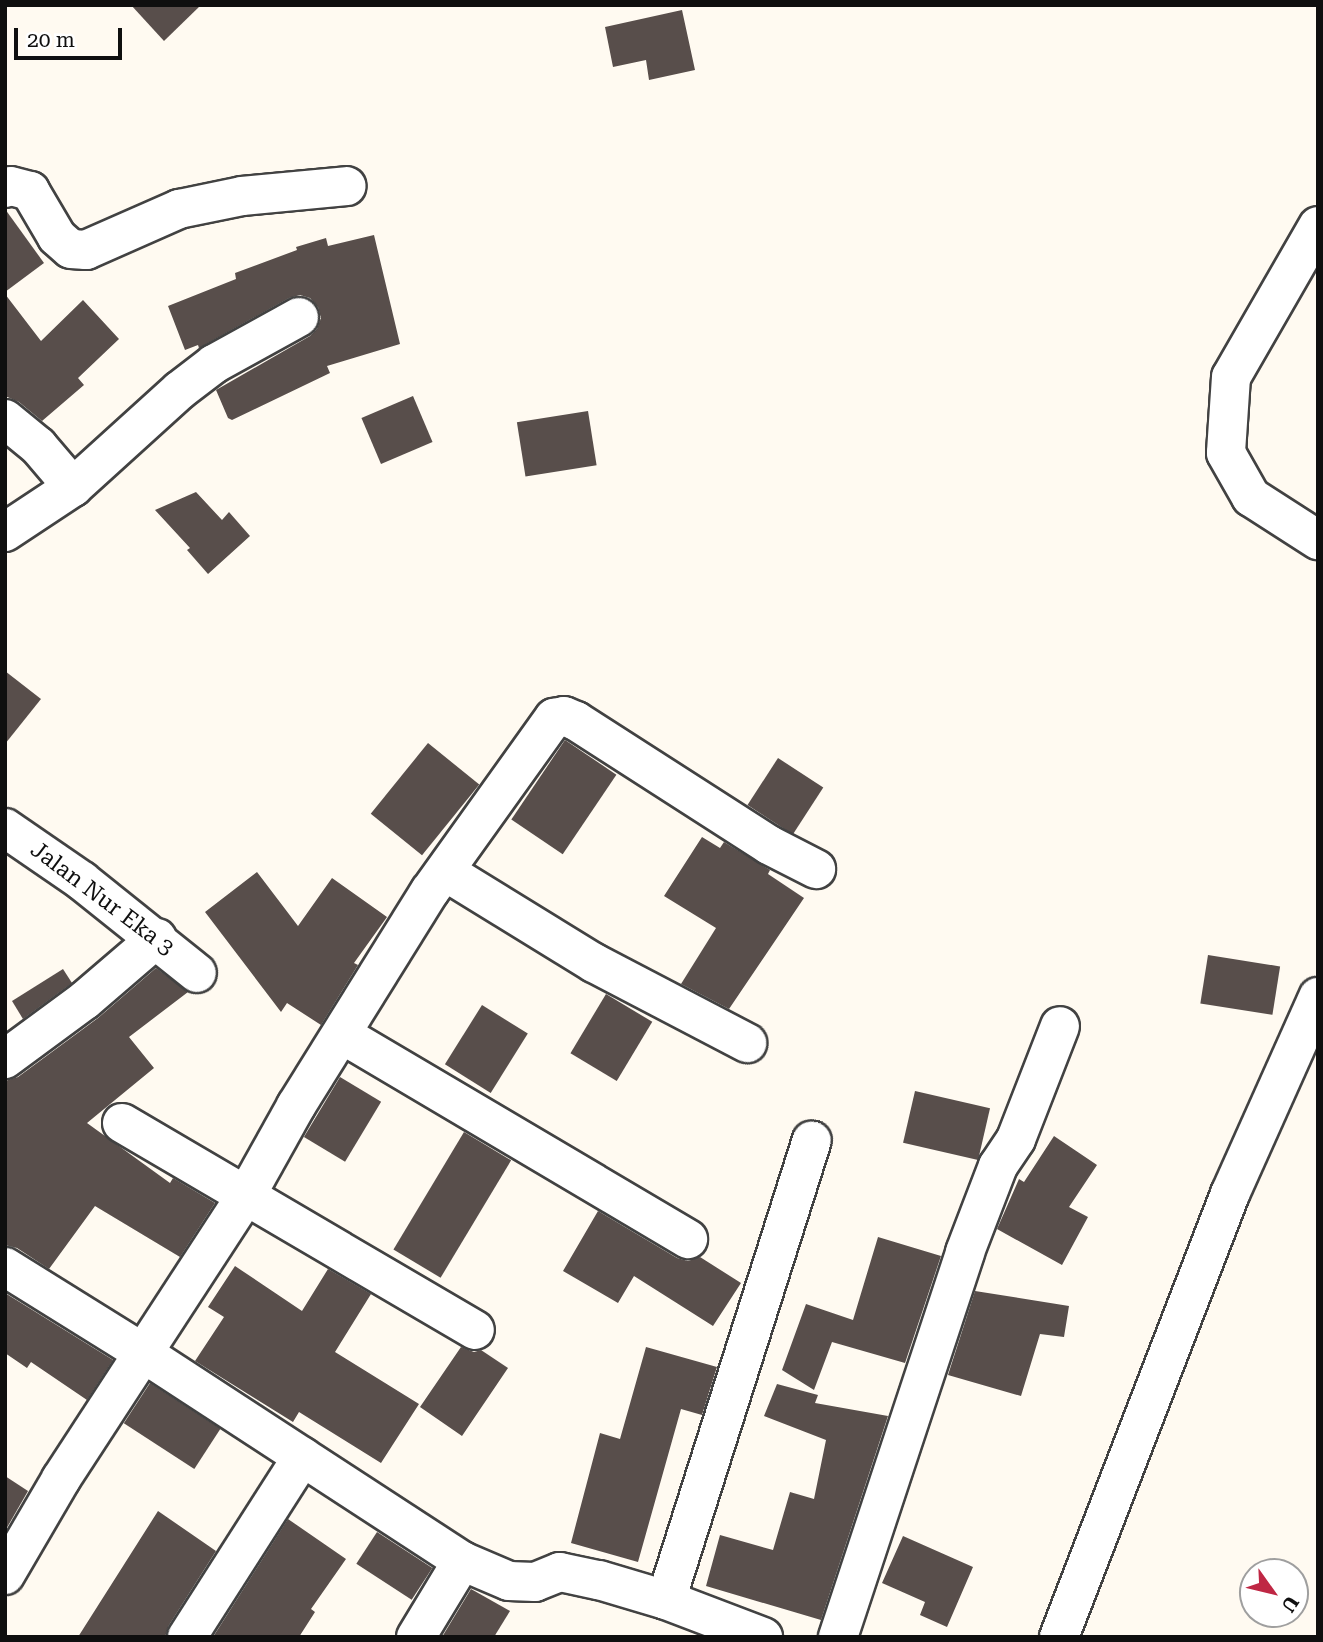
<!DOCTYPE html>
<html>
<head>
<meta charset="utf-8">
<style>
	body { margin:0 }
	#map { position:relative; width:1323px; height:1642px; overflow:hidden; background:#fffaf1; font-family:"Roboto Serif",serif }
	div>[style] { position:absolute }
	.building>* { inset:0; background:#584e4b; transform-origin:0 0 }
	.roads { filter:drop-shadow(2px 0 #424242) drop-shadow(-2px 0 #424242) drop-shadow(0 2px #424242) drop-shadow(0 -2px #424242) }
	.minor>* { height:38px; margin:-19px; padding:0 19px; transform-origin:19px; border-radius:19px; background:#fff }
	span { translate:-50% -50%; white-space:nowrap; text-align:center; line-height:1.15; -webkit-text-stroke:7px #fff; paint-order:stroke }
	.street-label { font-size:23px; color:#0f0f0f }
	.frame { position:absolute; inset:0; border:7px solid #0f0f0f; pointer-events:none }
	.north { position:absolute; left:1239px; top:1558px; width:70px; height:70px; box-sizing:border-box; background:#fff; border:2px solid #9f9f9f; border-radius:50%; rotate:124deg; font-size:19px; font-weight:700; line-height:28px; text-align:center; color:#0f0f0f }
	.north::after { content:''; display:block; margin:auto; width:24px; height:32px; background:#bf2744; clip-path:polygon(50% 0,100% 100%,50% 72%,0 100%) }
	.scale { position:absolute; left:14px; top:28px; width:108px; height:32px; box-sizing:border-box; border:4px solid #0f0f0f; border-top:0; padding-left:9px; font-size:21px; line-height:24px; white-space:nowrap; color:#0f0f0f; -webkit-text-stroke:5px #fff; paint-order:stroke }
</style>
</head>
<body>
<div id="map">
	<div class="building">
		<div style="clip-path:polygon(131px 5px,201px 5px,164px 41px)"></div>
		<div style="clip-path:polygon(682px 10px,695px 70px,649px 80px,646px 60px,613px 67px,605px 27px)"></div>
		<div style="clip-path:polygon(5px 209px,44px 263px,5px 292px)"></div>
		<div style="clip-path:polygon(374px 235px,400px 344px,327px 366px,330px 373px,232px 420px,228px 418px,216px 390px,310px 336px,317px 329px,321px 318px,318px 307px,310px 298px,300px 295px,289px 298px,199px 348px,198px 345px,185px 350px,168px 306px,236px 279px,235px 273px,297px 250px,296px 247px,326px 238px,328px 246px)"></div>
		<div style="clip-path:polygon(5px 294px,41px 341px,83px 300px,119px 339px,78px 378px,84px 385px,42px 421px,19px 402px,5px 396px)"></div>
		<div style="left:413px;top:396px;width:50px;height:56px;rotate:67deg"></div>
		<div style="left:588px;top:411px;width:55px;height:72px;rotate:81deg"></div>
		<div style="clip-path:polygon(196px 492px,222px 520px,229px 512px,250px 536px,208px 574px,187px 550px,190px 548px,155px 510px)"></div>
		<div style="clip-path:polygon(5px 671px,41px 699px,5px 744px)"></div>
		<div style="left:565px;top:740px;width:62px;height:96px;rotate:34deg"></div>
		<div style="left:428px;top:743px;width:66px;height:91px;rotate:39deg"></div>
		<div style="left:778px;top:758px;width:54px;height:56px;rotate:33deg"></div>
		<div style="clip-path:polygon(702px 837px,720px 848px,724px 842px,770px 870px,768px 874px,804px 898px,729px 1009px,681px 984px,716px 928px,664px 896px)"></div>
		<div style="clip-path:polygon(257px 872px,298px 926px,332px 878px,387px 917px,354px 963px,358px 965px,321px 1025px,287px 1003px,281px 1012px,205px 912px)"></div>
		<div style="left:1208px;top:955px;width:73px;height:49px;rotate:9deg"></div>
		<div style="clip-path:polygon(156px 968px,188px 992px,129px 1037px,154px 1068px,87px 1123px,170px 1183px,173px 1178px,215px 1203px,180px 1257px,95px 1206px,49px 1269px,17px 1248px,5px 1245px,5px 1081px,18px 1077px,98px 1018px)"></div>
		<div style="clip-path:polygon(63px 969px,72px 983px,23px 1019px,12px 1001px)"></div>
		<div style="left:606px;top:994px;width:54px;height:69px;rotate:31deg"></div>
		<div style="left:482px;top:1005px;width:54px;height:70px;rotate:32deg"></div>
		<div style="left:340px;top:1077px;width:48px;height:70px;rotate:31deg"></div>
		<div style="left:915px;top:1091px;width:77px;height:53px;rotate:13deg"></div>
		<div style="left:464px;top:1132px;width:55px;height:137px;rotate:31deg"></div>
		<div style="clip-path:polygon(1054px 1136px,1097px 1165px,1069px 1207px,1088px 1217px,1062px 1265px,997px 1229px,1019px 1179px,1024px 1182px)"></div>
		<div style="clip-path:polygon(598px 1211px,677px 1258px,688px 1261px,700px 1257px,741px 1283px,713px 1326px,634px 1276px,618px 1303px,563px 1271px)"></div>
		<div style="clip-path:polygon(878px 1237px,941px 1256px,905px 1363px,832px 1342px,814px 1390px,782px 1370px,806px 1304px,853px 1320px)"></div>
		<div style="clip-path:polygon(235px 1266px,302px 1311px,328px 1269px,371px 1294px,335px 1352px,419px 1404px,381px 1463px,299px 1412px,293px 1422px,195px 1361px,224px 1317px,208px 1307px)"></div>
		<div style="clip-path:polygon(975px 1291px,1069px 1306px,1064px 1337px,1040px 1334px,1021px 1396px,948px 1375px)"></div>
		<div style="clip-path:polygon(5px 1293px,113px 1360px,87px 1400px,31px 1362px,27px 1368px,5px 1353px)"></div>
		<div style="clip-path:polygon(461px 1347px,474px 1352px,481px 1350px,508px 1368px,462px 1436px,420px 1407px)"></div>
		<div style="clip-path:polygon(646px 1347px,717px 1367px,702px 1415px,681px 1409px,638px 1562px,571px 1543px,600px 1433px,620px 1439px)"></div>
		<div style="left:150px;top:1383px;width:84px;height:48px;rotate:33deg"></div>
		<div style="clip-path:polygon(777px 1384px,818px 1395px,815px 1403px,888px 1416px,821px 1620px,706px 1586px,720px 1535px,773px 1550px,790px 1492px,814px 1499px,826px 1440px,764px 1416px)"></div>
		<div style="clip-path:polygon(5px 1476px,28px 1491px,5px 1531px)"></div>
		<div style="clip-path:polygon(158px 1511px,216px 1551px,169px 1625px,165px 1637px,78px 1637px)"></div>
		<div style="clip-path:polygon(288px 1519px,346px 1559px,311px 1609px,315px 1612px,299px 1637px,213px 1637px)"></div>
		<div style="left:377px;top:1532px;width:66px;height:38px;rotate:33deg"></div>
		<div style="clip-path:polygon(903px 1536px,973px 1567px,947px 1627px,920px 1615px,925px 1602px,882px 1583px)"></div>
		<div style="clip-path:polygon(471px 1589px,510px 1611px,494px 1637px,442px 1637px)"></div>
	</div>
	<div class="roads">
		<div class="minor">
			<div style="left:5px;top:188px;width:6px;rotate:-18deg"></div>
			<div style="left:11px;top:186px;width:20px;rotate:15deg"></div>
			<div style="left:30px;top:191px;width:53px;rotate:59.6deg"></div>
			<div style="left:57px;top:237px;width:18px;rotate:41deg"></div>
			<div style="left:71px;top:249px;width:15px;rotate:4deg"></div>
			<div style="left:86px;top:250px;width:102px;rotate:-23.8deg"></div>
			<div style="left:179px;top:209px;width:64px;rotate:-11.7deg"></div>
			<div style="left:242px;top:196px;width:105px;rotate:-5.4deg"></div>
			<div style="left:1318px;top:226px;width:174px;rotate:119.9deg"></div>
			<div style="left:1231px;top:377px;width:76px;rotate:93.8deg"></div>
			<div style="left:1226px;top:453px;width:51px;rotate:60.4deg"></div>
			<div style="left:1251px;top:497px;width:80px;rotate:32.7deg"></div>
			<div style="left:5px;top:419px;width:43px;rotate:39.3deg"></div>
			<div style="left:38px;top:446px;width:54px;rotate:49.5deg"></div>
			<div style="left:5px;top:532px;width:82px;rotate:-33.5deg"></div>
			<div style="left:73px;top:487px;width:144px;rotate:-42.2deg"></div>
			<div style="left:180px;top:390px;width:43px;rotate:-37.4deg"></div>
			<div style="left:214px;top:364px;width:97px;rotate:-28.9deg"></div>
			<div style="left:5px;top:828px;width:93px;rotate:34.5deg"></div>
			<div style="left:82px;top:881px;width:147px;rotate:38.7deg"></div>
			<div style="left:446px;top:872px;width:174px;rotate:31.6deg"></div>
			<div style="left:594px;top:963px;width:173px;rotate:27.6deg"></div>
			<div style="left:343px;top:1035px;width:401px;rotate:30.6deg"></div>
			<div style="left:5px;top:1059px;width:99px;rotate:-36.4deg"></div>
			<div style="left:85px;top:1000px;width:95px;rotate:-40.7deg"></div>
			<div style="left:122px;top:1123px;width:409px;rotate:30.4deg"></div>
			<div style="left:5px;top:1267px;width:163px;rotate:31.9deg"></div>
			<div style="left:143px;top:1353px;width:381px;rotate:33.1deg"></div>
			<div style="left:462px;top:1561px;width:51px;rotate:23.1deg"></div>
			<div style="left:509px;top:1581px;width:26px;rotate:2deg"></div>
			<div style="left:535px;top:1582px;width:27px;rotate:-22deg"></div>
			<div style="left:560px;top:1572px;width:40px;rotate:12deg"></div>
			<div style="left:599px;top:1580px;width:70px;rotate:16.6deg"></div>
			<div style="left:666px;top:1600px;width:104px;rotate:20.9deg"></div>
			<div style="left:5px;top:1575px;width:111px;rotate:-59.7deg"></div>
			<div style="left:61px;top:1479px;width:340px;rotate:-56.9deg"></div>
			<div style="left:247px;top:1194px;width:101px;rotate:-60.9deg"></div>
			<div style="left:296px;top:1106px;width:253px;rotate:-58.1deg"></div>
			<div style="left:430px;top:891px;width:213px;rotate:-54.4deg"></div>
			<div style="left:554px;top:718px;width:10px;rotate:-11deg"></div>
			<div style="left:564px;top:716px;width:13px;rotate:23deg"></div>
			<div style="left:576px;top:721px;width:229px;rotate:32.7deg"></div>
			<div style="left:769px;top:845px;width:53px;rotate:27.1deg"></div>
			<div style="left:666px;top:1600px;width:482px;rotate:-72.4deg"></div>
			<div style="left:187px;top:1637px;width:214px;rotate:-57.4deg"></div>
			<div style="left:416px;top:1637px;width:89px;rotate:-58.8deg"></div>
			<div style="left:838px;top:1637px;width:405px;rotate:-71.7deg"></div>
			<div style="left:965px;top:1252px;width:92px;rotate:-69deg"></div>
			<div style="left:998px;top:1166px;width:32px;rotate:-56deg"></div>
			<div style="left:1016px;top:1139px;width:121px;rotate:-68.7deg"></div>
			<div style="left:1059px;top:1637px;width:475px;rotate:-68.9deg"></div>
			<div style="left:1230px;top:1194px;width:216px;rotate:-65.9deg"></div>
		</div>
	</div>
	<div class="street-label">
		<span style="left:102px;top:899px;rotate:37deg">Jalan Nur Eka 3</span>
	</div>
	<div class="frame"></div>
	<div class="north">U</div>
	<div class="scale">20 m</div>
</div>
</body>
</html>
